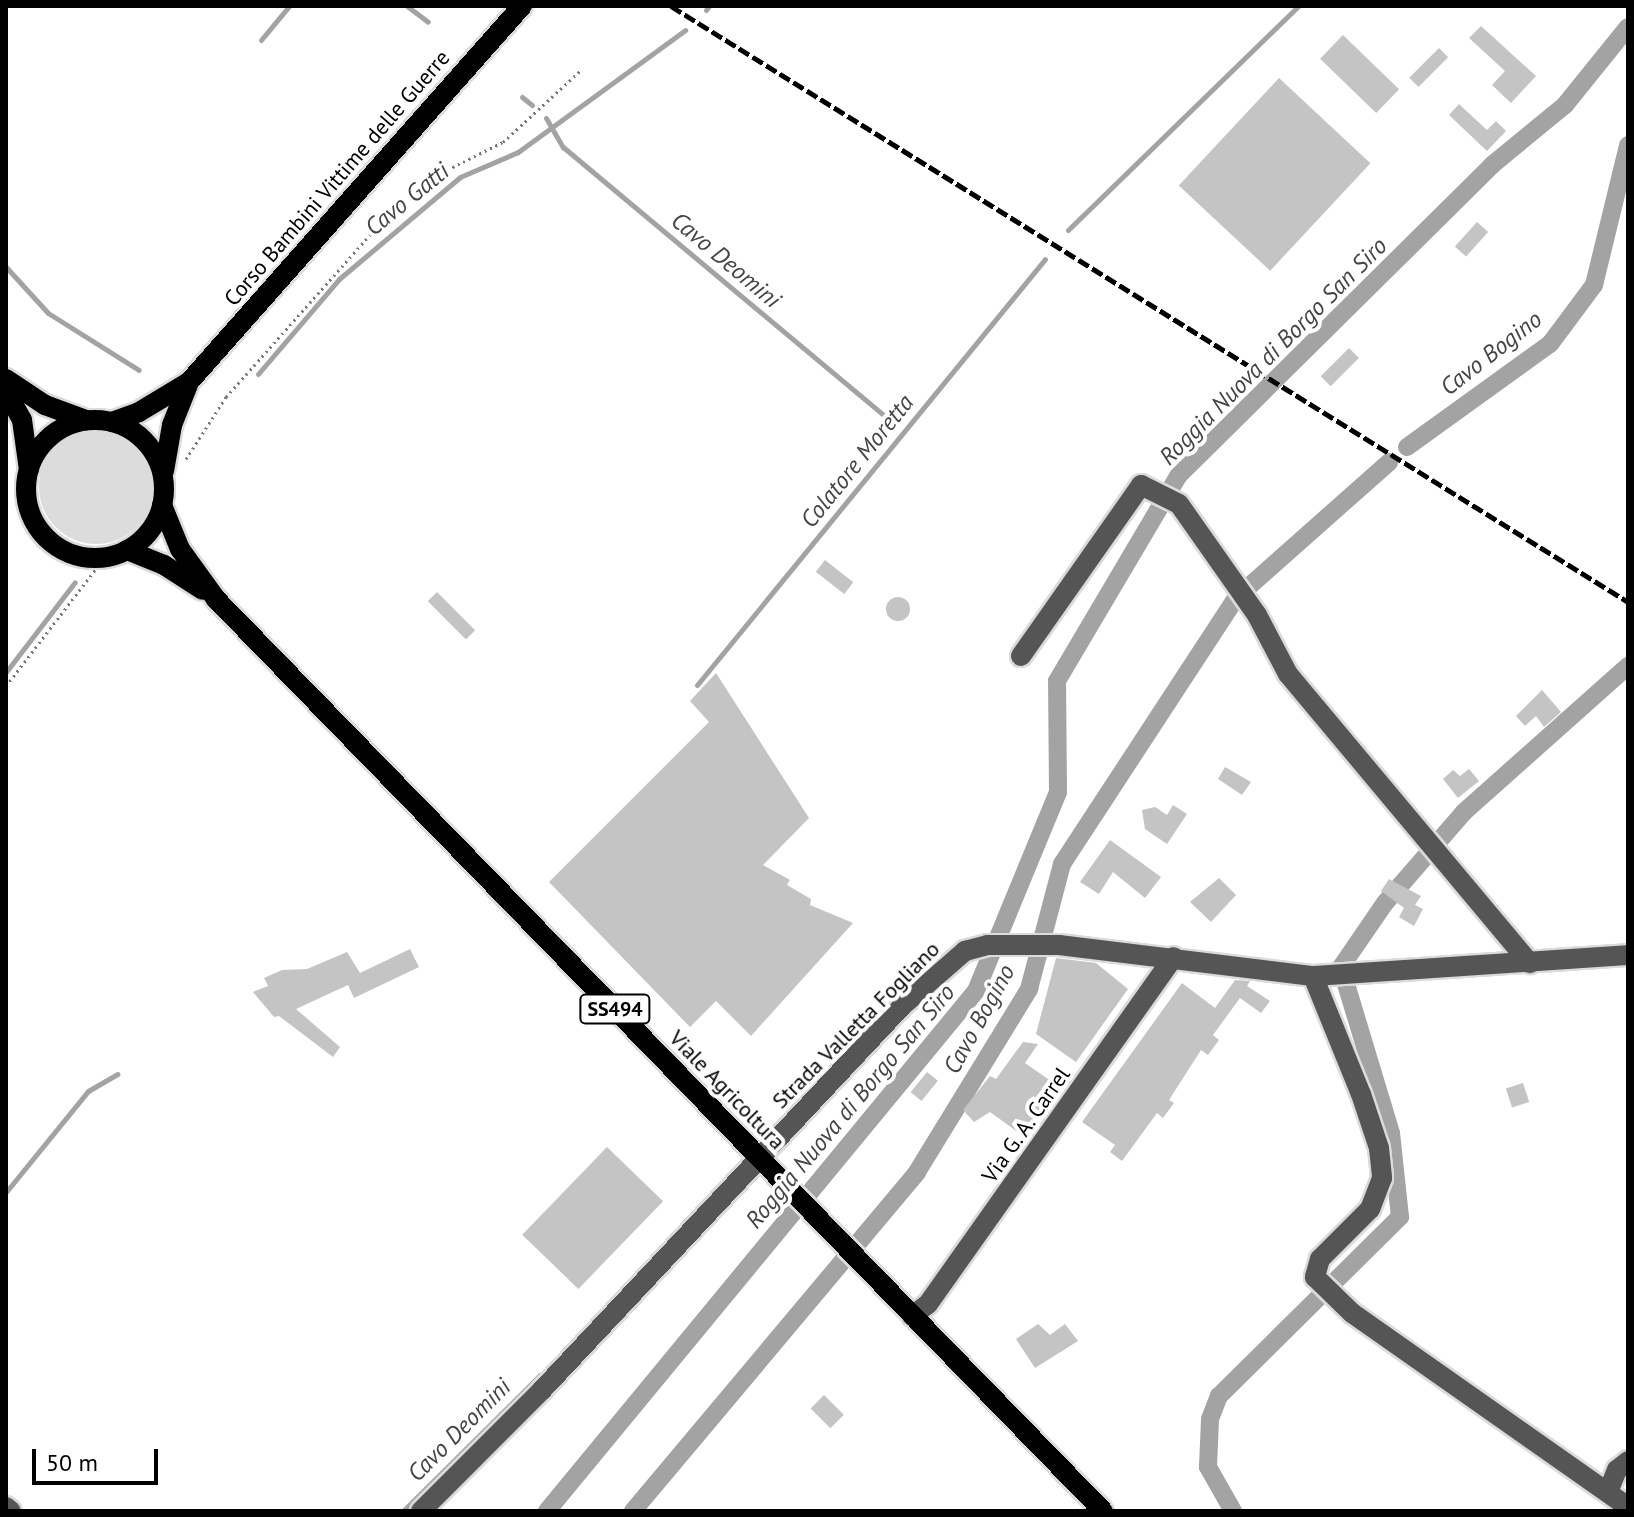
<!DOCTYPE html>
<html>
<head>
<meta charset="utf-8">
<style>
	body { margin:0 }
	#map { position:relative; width:1634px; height:1517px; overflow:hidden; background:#fff; font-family:"PT Sans",sans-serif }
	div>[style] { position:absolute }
	.green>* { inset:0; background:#dcdcdc }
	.round { border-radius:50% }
	.stream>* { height:5px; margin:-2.5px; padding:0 2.5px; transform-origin:2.5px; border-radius:2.5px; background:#a3a3a3 }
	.canal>* { height:18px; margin:-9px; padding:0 9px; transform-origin:9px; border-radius:9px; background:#a3a3a3 }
	.building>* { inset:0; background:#c4c4c4; transform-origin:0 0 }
	.path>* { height:3px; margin-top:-1.5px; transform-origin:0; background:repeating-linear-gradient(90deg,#777 0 2px,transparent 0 6px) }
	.roads { filter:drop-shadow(2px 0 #dbdbdb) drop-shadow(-2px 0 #dbdbdb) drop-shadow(0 2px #dbdbdb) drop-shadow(0 -2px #dbdbdb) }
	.minor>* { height:20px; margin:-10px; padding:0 10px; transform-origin:10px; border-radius:10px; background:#555 }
	.major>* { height:20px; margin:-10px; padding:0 10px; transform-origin:10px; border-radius:10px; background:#000 }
	.major>.ring { margin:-10px; padding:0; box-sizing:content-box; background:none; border:20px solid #000; border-radius:50% }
	.rail>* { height:5px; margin-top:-2.5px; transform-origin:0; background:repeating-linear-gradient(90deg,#000 0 12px,transparent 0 16px) }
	span { translate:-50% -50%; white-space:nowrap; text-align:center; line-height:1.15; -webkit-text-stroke:8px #fff; paint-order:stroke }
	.shield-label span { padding:2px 6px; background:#fff; border:2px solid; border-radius:6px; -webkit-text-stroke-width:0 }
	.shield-label { font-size:20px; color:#000; font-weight:700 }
	.street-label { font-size:22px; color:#000 }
	.water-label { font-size:24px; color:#444; font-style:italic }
	.frame { position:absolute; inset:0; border:8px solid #000; pointer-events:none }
	.scale { position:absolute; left:32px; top:1449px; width:126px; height:36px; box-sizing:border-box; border:4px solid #000; border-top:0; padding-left:10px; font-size:24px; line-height:28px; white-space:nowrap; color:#000; -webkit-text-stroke:6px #fff; paint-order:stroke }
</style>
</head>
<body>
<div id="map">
	<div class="green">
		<div class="round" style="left:39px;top:430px;width:114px;height:114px"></div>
	</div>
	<div class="stream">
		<div style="left:407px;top:6px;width:26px;rotate:37deg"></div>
		<div style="left:706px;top:10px;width:5px;rotate:-53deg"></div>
		<div style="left:261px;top:40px;width:44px;rotate:-50.5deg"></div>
		<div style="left:522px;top:97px;width:13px;rotate:39deg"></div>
		<div style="left:546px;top:118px;width:34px;rotate:60deg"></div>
		<div style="left:563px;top:147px;width:429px;rotate:39.9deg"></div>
		<div style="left:1068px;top:230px;width:321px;rotate:-44.2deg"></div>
		<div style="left:6px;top:267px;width:62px;rotate:47.6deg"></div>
		<div style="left:48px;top:313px;width:107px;rotate:32.1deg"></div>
		<div style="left:258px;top:374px;width:125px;rotate:-49.5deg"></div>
		<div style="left:339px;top:279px;width:158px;rotate:-40.1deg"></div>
		<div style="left:460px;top:177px;width:63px;rotate:-23.3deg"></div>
		<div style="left:518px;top:152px;width:207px;rotate:-36.1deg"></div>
		<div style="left:6px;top:672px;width:113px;rotate:-52.5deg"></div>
		<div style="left:697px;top:685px;width:550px;rotate:-50.75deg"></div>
		<div style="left:6px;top:1192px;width:130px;rotate:-50.9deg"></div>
		<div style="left:88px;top:1091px;width:34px;rotate:-30deg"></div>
		<div style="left:403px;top:1511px;width:193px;rotate:-44.8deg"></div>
	</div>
	<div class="canal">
		<div style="left:1407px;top:447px;width:176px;rotate:-35.8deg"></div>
		<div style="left:1550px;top:344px;width:74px;rotate:-53.3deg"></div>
		<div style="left:1594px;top:285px;width:144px;rotate:-76.3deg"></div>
		<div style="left:547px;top:1511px;width:674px;rotate:-50.48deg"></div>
		<div style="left:976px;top:991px;width:215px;rotate:-67.6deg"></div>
		<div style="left:1058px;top:792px;width:111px;rotate:-90.5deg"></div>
		<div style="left:1057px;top:681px;width:238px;rotate:-59.4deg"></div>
		<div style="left:1178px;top:476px;width:442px;rotate:-44.7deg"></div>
		<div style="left:1492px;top:165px;width:94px;rotate:-39.4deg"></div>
		<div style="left:1565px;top:105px;width:100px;rotate:-51.1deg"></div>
		<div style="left:633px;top:1511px;width:442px;rotate:-50deg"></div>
		<div style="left:917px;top:1172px;width:215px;rotate:-58.5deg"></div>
		<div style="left:1029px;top:989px;width:129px;rotate:-75.2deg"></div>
		<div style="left:1062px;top:864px;width:318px;rotate:-56.8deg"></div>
		<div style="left:1236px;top:598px;width:205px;rotate:-41.6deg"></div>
		<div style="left:1233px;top:1511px;width:51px;rotate:-119.6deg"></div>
		<div style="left:1208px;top:1467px;width:48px;rotate:-87.6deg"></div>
		<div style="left:1210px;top:1419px;width:25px;rotate:-69deg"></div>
		<div style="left:1219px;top:1396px;width:255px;rotate:-44.7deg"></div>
		<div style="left:1400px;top:1217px;width:84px;rotate:-96.1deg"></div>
		<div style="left:1391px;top:1133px;width:173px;rotate:-106.8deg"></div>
		<div style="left:1341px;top:967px;width:78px;rotate:-55.5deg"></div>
		<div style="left:1385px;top:903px;width:121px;rotate:-49deg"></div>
		<div style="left:1464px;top:812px;width:220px;rotate:-41.7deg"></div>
	</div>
	<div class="building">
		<div style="clip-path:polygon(1481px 26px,1536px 76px,1511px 103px,1492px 85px,1505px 71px,1469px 38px)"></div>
		<div style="left:1343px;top:35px;width:78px;height:33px;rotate:44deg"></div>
		<div style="left:1439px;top:48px;width:13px;height:42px;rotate:45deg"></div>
		<div style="left:1279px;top:78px;width:125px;height:147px;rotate:43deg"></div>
		<div style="clip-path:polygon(1459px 104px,1487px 130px,1496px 121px,1506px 131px,1487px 151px,1449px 115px)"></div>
		<div style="left:1477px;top:222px;width:15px;height:33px;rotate:42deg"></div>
		<div style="left:1349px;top:348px;width:14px;height:40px;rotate:45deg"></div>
		<div style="left:825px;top:560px;width:36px;height:15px;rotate:38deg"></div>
		<div style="left:437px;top:592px;width:54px;height:13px;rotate:45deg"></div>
		<div class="round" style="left:886px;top:597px;width:24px;height:24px"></div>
		<div style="clip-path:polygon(716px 673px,809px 818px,763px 865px,790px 880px,787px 885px,811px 899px,810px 905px,853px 923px,751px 1036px,716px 1001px,690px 1027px,549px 882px,709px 722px,690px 701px)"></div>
		<div style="clip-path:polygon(1542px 690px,1561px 712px,1544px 727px,1536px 716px,1525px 726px,1516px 716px)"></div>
		<div style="clip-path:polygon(1225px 767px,1251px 782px,1242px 795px,1218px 779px)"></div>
		<div style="clip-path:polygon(1469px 769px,1479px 781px,1458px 798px,1443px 779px,1453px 770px,1460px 776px)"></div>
		<div style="clip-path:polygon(1173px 805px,1187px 814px,1167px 844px,1145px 829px,1142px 810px,1155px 807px,1167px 815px)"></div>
		<div style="clip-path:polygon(1110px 840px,1161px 877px,1145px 898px,1113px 872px,1099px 894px,1080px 882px)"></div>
		<div style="clip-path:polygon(1219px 878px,1236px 895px,1211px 922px,1190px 902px)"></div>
		<div style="clip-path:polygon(1389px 879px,1421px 896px,1415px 905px,1423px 909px,1414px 926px,1399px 917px,1404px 908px,1381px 891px)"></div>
		<div style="clip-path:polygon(410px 949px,419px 967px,354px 998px,348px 985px,296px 1009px,340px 1047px,333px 1057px,279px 1016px,274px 1017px,253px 992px,268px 986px,264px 978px,282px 970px,307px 969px,347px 952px,360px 973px)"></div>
		<div style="clip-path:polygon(1056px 958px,1096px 963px,1128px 989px,1076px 1062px,1036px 1034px)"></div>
		<div style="clip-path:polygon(1235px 980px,1250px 981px,1247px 986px,1270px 1001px,1261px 1013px,1240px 998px,1213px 1035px,1219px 1040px,1208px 1055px,1201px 1050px,1169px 1100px,1174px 1103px,1163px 1118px,1157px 1113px,1122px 1161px,1110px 1152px,1115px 1145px,1082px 1122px,1182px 983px,1215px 1008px)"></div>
		<div style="clip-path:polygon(1023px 1042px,1038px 1044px,1025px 1063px,1058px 1086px,1022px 1135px,990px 1112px,974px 1122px,963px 1110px,990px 1076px,996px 1079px)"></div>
		<div style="left:927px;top:1072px;width:14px;height:26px;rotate:39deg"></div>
		<div style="left:1523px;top:1083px;width:20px;height:18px;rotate:72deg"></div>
		<div style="left:607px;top:1147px;width:78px;height:122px;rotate:44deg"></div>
		<div style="clip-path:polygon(1038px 1324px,1050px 1335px,1065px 1324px,1078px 1341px,1035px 1368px,1016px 1339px)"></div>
		<div style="left:824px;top:1395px;width:28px;height:19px;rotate:45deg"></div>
	</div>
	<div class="path">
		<div style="left:186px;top:459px;width:74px;rotate:-57.2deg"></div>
		<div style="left:226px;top:397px;width:235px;rotate:-48.4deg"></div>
		<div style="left:382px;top:221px;width:65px;rotate:-41.3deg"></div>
		<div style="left:431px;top:178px;width:80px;rotate:-26.6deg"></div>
		<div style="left:503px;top:142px;width:105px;rotate:-42.7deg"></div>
		<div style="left:6px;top:686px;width:163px;rotate:-52.5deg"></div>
	</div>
	<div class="roads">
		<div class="minor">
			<div style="left:1021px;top:656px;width:209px;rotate:-54.9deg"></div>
			<div style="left:1141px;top:485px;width:42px;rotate:26.6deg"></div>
			<div style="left:1179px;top:504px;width:136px;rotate:54.9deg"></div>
			<div style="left:1257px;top:615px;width:67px;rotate:62.3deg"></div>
			<div style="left:1288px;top:674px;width:377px;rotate:50.1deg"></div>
			<div style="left:1313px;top:976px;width:127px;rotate:67.9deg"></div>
			<div style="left:1361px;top:1094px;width:57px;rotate:71.6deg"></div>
			<div style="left:1379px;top:1148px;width:30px;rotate:84deg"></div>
			<div style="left:1382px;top:1178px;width:33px;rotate:111deg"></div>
			<div style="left:1370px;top:1209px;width:71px;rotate:135deg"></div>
			<div style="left:1320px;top:1259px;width:19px;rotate:106deg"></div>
			<div style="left:1315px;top:1277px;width:52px;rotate:44.2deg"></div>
			<div style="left:1352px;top:1313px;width:337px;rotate:35.1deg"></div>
			<div style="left:912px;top:1316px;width:20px;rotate:-37deg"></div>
			<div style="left:928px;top:1304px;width:425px;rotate:-54.7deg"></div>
			<div style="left:1608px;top:1492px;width:24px;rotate:-68deg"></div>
			<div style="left:1617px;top:1470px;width:14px;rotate:-39deg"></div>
			<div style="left:6px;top:1507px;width:6px;rotate:39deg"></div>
			<div style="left:421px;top:1511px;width:171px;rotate:-45deg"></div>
			<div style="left:542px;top:1390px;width:526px;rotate:-46.85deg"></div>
			<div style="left:902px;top:1006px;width:84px;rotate:-41.1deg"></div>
			<div style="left:965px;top:951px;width:23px;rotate:-15deg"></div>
			<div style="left:987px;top:945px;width:72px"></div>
			<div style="left:1059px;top:945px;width:256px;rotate:7deg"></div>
			<div style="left:1313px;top:976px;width:316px;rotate:-3.8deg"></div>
		</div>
		<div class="major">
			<div style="left:6px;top:379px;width:47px;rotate:33.7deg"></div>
			<div style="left:45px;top:405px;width:44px;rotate:20.1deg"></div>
			<div style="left:6px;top:391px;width:33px;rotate:61deg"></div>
			<div style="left:22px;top:420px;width:50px;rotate:82deg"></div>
			<div class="ring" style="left:26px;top:420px;width:118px;height:118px"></div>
			<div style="left:112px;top:422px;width:29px;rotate:-20deg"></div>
			<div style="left:139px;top:412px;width:58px;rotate:-31deg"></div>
			<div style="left:189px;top:382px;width:502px;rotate:-48.47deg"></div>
			<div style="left:164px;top:471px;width:47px;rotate:-80.1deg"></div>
			<div style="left:172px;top:425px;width:46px;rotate:-68.4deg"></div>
			<div style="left:162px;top:505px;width:48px;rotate:67.8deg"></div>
			<div style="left:180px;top:549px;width:62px;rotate:54.2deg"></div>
			<div style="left:216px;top:599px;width:1272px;rotate:45.8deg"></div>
			<div style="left:127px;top:550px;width:40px;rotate:22deg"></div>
			<div style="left:164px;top:565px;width:46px;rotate:32.7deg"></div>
		</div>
	</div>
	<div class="rail">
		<div style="left:671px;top:6px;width:1127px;rotate:31.91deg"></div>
	</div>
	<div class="shield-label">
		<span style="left:615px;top:1009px">SS494</span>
	</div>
	<div class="street-label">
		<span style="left:337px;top:178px;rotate:-49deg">Corso Bambini Vittime delle Guerre</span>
		<span style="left:856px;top:1025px;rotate:-45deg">Strada Valletta Fogliano</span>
		<span style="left:727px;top:1090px;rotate:46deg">Viale Agricoltura</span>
		<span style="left:1026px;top:1125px;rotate:-55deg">Via G. A. Carrel</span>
	</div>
	<div class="water-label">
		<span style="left:407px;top:199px;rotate:-39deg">Cavo Gatti</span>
		<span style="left:726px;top:260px;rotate:40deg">Cavo Deomini</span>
		<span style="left:1273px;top:351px;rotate:-45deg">Roggia Nuova di Borgo San Siro</span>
		<span style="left:1491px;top:353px;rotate:-38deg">Cavo Bogino</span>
		<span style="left:857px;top:461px;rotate:-51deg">Colatore Moretta</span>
		<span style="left:979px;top:1019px;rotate:-61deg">Cavo Bogino</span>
		<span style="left:850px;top:1106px;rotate:-50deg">Roggia Nuova di Borgo San Siro</span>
		<span style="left:459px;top:1430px;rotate:-45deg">Cavo Deomini</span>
	</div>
	<div class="frame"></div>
	<div class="scale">50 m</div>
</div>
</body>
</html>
